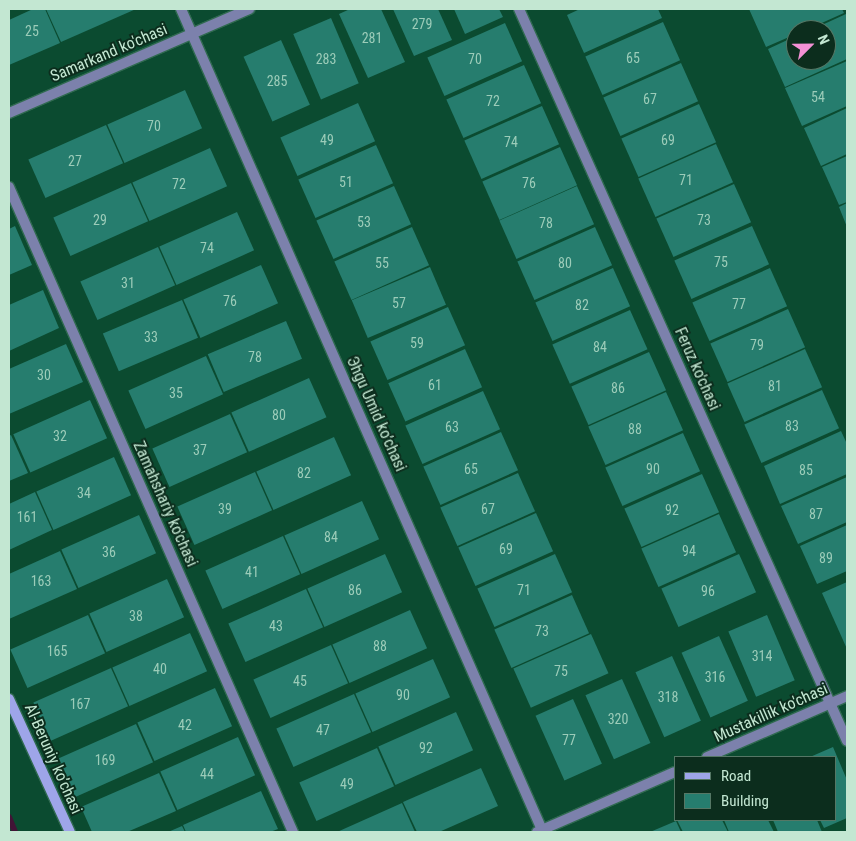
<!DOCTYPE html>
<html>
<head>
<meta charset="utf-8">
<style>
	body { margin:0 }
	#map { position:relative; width:856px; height:841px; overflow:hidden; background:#0b4b30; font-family:"Roboto Condensed",sans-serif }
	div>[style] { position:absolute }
	.stream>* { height:6px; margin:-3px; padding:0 3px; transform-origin:3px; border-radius:3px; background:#421436 }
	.building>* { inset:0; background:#267d6e; transform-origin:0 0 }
	.roads { filter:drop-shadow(1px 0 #306a50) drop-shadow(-1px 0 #306a50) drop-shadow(0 1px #306a50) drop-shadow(0 -1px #306a50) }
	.minor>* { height:10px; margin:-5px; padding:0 5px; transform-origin:5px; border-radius:5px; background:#7c81ac }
	.secondary>* { height:10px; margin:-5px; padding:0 5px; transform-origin:5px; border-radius:5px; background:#9ea5e9 }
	span { translate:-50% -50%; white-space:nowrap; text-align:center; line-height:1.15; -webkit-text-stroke:4px #0c2d1d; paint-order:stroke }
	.number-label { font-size:14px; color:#9cccb9 }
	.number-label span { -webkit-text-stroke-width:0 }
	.street-label { font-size:16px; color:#c3e7d2 }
	.frame { position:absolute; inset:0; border:10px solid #c3e7d2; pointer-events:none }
	.legend { position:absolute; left:674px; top:756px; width:162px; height:65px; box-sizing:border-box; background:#0c2d1d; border:1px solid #557765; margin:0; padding:6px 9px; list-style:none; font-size:15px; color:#c3e7d2 }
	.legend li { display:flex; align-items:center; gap:10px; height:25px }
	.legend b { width:25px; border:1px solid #557765 }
	.north { position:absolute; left:786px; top:20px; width:50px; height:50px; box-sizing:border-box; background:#0c2d1d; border:1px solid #557765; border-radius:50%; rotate:67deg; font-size:14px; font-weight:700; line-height:20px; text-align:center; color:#c3e7d2 }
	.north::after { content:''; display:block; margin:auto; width:18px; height:22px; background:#f391d5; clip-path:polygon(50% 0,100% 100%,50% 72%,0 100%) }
</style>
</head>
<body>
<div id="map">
	<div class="stream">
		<div style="left:9px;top:817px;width:16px;rotate:68deg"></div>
	</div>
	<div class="building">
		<div style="clip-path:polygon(33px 9px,45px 9px,60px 43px,9px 65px,9px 20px)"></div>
		<div style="clip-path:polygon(46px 9px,136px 9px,61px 42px)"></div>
		<div style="clip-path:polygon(350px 9px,381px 9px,405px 62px,368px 78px,339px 14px)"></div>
		<div style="clip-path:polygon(393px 9px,438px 9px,452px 40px,414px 56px)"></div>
		<div style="clip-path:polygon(454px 9px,499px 9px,503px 17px,465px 34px)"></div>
		<div style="clip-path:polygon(580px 9px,658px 9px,662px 18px,584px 53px,567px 15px)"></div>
		<div style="clip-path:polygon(749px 9px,842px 9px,844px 13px,806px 30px,796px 30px,796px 34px,766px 47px)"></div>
		<div style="clip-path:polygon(846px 14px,847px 59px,785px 87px,768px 49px,796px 36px,796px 60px,826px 60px,826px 30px,811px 30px)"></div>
		<div style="left:331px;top:18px;width:71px;height:41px;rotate:67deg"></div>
		<div style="left:663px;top:22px;width:42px;height:85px;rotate:66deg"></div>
		<div style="left:505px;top:23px;width:42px;height:85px;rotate:66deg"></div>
		<div style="left:281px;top:40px;width:71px;height:41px;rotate:66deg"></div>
		<div style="clip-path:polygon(847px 61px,847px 106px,802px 126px,785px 88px)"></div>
		<div style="left:681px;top:63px;width:42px;height:85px;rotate:66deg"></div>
		<div style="left:524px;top:65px;width:42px;height:85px;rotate:66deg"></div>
		<div style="left:185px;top:90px;width:42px;height:85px;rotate:66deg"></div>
		<div style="left:358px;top:103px;width:42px;height:85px;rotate:66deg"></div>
		<div style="left:699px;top:104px;width:42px;height:85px;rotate:66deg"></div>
		<div style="left:542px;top:106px;width:42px;height:85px;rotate:66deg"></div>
		<div style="clip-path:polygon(847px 108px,847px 154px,821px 166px,804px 128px)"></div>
		<div style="left:106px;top:125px;width:42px;height:85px;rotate:66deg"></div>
		<div style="left:716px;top:144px;width:42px;height:85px;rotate:66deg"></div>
		<div style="left:376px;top:145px;width:42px;height:85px;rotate:66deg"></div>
		<div style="left:560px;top:147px;width:42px;height:85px;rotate:66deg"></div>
		<div style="left:210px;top:148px;width:42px;height:85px;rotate:66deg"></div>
		<div style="clip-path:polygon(847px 156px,847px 202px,839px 205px,822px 167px)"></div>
		<div style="left:131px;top:183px;width:42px;height:85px;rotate:66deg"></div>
		<div style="left:734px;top:184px;width:42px;height:85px;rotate:66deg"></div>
		<div style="left:394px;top:186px;width:42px;height:85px;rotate:66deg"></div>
		<div style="left:577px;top:186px;width:42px;height:85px;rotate:66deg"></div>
		<div style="clip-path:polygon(847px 203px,847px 227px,839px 207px)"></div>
		<div style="left:237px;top:212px;width:42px;height:85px;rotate:66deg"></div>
		<div style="clip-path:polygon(15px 226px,32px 265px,9px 275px,9px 229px)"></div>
		<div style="left:752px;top:226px;width:42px;height:85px;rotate:66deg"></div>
		<div style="left:412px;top:227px;width:42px;height:85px;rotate:66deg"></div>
		<div style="left:595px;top:227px;width:42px;height:85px;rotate:66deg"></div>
		<div style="left:158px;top:247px;width:42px;height:85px;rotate:66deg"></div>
		<div style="left:261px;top:265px;width:42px;height:85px;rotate:66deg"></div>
		<div style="left:430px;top:267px;width:41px;height:85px;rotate:67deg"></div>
		<div style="left:613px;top:268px;width:42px;height:85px;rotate:66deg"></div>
		<div style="left:770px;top:268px;width:42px;height:85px;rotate:66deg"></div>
		<div style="clip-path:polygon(43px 290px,59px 328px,9px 351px,9px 305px)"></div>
		<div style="left:182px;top:300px;width:41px;height:86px;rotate:67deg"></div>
		<div style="left:448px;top:307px;width:42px;height:85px;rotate:66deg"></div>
		<div style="left:788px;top:309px;width:42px;height:85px;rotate:66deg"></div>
		<div style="left:630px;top:310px;width:43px;height:85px;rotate:66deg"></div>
		<div style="left:286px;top:321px;width:41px;height:85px;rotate:67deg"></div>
		<div style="clip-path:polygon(66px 344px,83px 382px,9px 414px,9px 369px)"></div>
		<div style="left:465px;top:349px;width:42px;height:84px;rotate:66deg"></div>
		<div style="left:805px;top:349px;width:42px;height:85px;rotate:66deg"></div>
		<div style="left:649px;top:352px;width:42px;height:85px;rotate:66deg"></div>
		<div style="left:206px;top:356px;width:42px;height:85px;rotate:66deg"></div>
		<div style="left:309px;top:378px;width:43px;height:85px;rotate:66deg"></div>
		<div style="left:822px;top:390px;width:42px;height:85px;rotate:66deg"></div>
		<div style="left:483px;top:391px;width:42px;height:85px;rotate:66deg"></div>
		<div style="left:666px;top:392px;width:42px;height:85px;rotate:66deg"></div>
		<div style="left:90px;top:400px;width:42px;height:84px;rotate:66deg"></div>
		<div style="left:230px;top:414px;width:42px;height:85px;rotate:66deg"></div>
		<div style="clip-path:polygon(841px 431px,847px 444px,847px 474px,780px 504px,764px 466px)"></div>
		<div style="left:501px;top:432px;width:42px;height:85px;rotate:66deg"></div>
		<div style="left:683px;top:433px;width:42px;height:85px;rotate:66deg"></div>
		<div style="clip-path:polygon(11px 435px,28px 473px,9px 481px,9px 436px)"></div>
		<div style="left:334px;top:437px;width:42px;height:85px;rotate:66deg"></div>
		<div style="left:114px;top:457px;width:42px;height:85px;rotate:66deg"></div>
		<div style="left:255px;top:472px;width:42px;height:85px;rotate:66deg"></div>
		<div style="left:518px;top:473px;width:42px;height:85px;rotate:66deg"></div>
		<div style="left:702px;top:474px;width:42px;height:85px;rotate:66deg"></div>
		<div style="clip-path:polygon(847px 477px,847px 522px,798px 544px,781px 506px)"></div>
		<div style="clip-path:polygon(35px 492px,52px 530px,9px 550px,9px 504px)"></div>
		<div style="left:362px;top:501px;width:42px;height:85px;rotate:66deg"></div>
		<div style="left:536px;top:513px;width:42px;height:85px;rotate:66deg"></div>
		<div style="left:719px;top:514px;width:42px;height:85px;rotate:66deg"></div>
		<div style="left:139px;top:515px;width:42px;height:85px;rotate:66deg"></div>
		<div style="clip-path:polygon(847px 525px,847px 571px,817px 584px,800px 546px)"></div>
		<div style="left:283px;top:536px;width:42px;height:85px;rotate:66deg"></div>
		<div style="clip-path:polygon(60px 551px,77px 589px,9px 619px,9px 574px)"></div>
		<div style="left:385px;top:554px;width:42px;height:85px;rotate:66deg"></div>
		<div style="left:555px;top:554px;width:42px;height:85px;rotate:66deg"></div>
		<div style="left:739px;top:554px;width:42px;height:85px;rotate:66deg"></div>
		<div style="left:167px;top:579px;width:42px;height:85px;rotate:66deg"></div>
		<div style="clip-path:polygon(847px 582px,847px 649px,822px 593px)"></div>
		<div style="left:306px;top:589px;width:42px;height:85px;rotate:66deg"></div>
		<div style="left:572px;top:595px;width:42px;height:85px;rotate:66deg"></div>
		<div style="left:410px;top:610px;width:42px;height:85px;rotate:66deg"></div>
		<div style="left:88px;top:615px;width:42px;height:85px;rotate:66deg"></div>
		<div style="left:767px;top:615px;width:71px;height:42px;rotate:67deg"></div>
		<div style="left:190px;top:633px;width:42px;height:85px;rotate:66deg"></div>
		<div style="left:591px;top:634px;width:43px;height:85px;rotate:66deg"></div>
		<div style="left:719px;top:636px;width:71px;height:41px;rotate:66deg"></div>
		<div style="left:331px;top:645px;width:42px;height:85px;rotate:66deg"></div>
		<div style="left:672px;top:656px;width:71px;height:40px;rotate:66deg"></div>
		<div style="left:433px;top:659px;width:42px;height:85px;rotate:66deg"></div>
		<div style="left:111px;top:668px;width:42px;height:85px;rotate:66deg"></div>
		<div style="left:622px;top:679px;width:70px;height:40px;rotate:66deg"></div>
		<div style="left:215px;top:688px;width:42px;height:85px;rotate:66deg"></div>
		<div style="left:354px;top:694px;width:42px;height:85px;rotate:66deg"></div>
		<div style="left:573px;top:699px;width:71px;height:41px;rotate:66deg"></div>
		<div style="left:456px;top:712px;width:42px;height:85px;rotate:66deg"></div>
		<div style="left:136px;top:724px;width:42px;height:85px;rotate:66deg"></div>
		<div style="left:238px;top:737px;width:42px;height:85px;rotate:66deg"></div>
		<div style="clip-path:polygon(833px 747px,847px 780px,847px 818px,824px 828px,820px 820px,835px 820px,835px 757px,810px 757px)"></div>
		<div style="left:377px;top:748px;width:42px;height:85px;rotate:66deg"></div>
		<div style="clip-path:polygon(481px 768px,498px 806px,439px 832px,417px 832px,403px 802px)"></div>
		<div style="clip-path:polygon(159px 773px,176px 811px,127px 832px,92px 832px,81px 807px)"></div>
		<div style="clip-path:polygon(261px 791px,278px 829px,270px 832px,186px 832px,183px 825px)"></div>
		<div style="clip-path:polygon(402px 803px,415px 832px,337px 832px)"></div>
		<div style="clip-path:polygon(677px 820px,722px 820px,728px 832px,683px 832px)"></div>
		<div style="clip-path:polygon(724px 820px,768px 820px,774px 832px,729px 832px)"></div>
		<div style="clip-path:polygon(773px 820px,817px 820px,822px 832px,778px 832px)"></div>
		<div style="clip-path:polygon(676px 821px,681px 832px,650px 832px)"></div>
		<div style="clip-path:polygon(182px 826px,185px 832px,168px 832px)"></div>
	</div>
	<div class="roads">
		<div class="minor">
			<div style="left:181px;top:9px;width:899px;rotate:66.26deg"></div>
			<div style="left:519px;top:9px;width:802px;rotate:65.86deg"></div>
			<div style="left:9px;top:113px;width:262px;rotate:-23.4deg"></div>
			<div style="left:9px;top:187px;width:705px;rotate:66.24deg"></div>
			<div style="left:707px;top:757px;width:153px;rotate:-23.5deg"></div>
			<div style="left:537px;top:832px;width:150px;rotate:-23.5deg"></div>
		</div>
		<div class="secondary">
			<div style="left:9px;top:699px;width:146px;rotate:65.4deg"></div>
		</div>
	</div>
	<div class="number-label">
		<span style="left:422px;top:24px">279</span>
		<span style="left:32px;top:31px">25</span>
		<span style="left:372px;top:38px">281</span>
		<span style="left:633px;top:58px">65</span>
		<span style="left:326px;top:59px">283</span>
		<span style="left:475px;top:59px">70</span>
		<span style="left:277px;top:81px">285</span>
		<span style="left:818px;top:97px">54</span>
		<span style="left:650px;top:99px">67</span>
		<span style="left:493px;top:101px">72</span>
		<span style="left:154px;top:126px">70</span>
		<span style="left:327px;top:140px">49</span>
		<span style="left:668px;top:140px">69</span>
		<span style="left:511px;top:142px">74</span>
		<span style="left:75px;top:161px">27</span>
		<span style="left:686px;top:180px">71</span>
		<span style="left:346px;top:182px">51</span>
		<span style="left:529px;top:183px">76</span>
		<span style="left:179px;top:184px">72</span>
		<span style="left:100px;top:220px">29</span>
		<span style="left:704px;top:220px">73</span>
		<span style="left:364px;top:222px">53</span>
		<span style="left:546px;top:223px">78</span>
		<span style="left:207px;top:248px">74</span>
		<span style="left:721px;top:262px">75</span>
		<span style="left:382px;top:263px">55</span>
		<span style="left:565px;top:263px">80</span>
		<span style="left:128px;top:283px">31</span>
		<span style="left:230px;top:301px">76</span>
		<span style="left:399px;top:303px">57</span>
		<span style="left:739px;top:304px">77</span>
		<span style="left:582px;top:305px">82</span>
		<span style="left:151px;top:337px">33</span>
		<span style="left:417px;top:343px">59</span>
		<span style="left:757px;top:345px">79</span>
		<span style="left:600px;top:347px">84</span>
		<span style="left:255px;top:357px">78</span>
		<span style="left:44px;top:375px">30</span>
		<span style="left:435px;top:385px">61</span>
		<span style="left:775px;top:386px">81</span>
		<span style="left:618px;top:388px">86</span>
		<span style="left:176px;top:393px">35</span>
		<span style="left:279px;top:415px">80</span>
		<span style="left:792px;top:426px">83</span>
		<span style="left:452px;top:427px">63</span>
		<span style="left:635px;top:429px">88</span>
		<span style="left:60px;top:436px">32</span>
		<span style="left:200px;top:450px">37</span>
		<span style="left:471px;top:469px">65</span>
		<span style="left:653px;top:469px">90</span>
		<span style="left:806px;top:470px">85</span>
		<span style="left:304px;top:473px">82</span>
		<span style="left:84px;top:493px">34</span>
		<span style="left:225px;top:509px">39</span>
		<span style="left:488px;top:509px">67</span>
		<span style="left:672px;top:510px">92</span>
		<span style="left:816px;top:514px">87</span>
		<span style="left:27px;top:517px">161</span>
		<span style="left:331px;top:537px">84</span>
		<span style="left:506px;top:549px">69</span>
		<span style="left:689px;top:551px">94</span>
		<span style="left:109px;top:552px">36</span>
		<span style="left:826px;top:558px">89</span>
		<span style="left:252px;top:572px">41</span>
		<span style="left:41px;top:581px">163</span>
		<span style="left:355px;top:590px">86</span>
		<span style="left:524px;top:590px">71</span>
		<span style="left:708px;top:591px">96</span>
		<span style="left:136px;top:616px">38</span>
		<span style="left:276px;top:626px">43</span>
		<span style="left:542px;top:631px">73</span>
		<span style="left:380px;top:646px">88</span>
		<span style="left:57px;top:651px">165</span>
		<span style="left:762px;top:656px">314</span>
		<span style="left:160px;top:669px">40</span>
		<span style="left:561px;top:671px">75</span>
		<span style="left:715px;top:677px">316</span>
		<span style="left:300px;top:681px">45</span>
		<span style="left:403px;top:695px">90</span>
		<span style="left:668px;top:697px">318</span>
		<span style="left:80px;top:704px">167</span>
		<span style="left:618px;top:719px">320</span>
		<span style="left:185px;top:725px">42</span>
		<span style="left:323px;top:730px">47</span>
		<span style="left:569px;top:740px">77</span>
		<span style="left:426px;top:748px">92</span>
		<span style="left:105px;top:760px">169</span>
		<span style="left:207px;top:774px">44</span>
		<span style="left:347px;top:784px">49</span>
	</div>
	<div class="street-label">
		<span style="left:109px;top:53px;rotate:-23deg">Samarkand ko'chasi</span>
		<span style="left:697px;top:369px;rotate:66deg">Feruz ko'chasi</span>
		<span style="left:376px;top:414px;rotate:66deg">Эhgu Umid ko’chasi</span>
		<span style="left:165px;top:504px;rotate:66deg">Zamahshariy ko'chasi</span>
		<span style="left:771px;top:713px;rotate:-24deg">Mustakillik ko'chasi</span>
		<span style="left:53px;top:759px;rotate:66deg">Al-Beruniy ko’chasi</span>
	</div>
	<div class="frame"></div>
	<ul class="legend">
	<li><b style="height:6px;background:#9ea5e9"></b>Road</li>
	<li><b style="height:14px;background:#267d6e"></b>Building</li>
	</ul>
	<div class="north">N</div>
</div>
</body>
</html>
